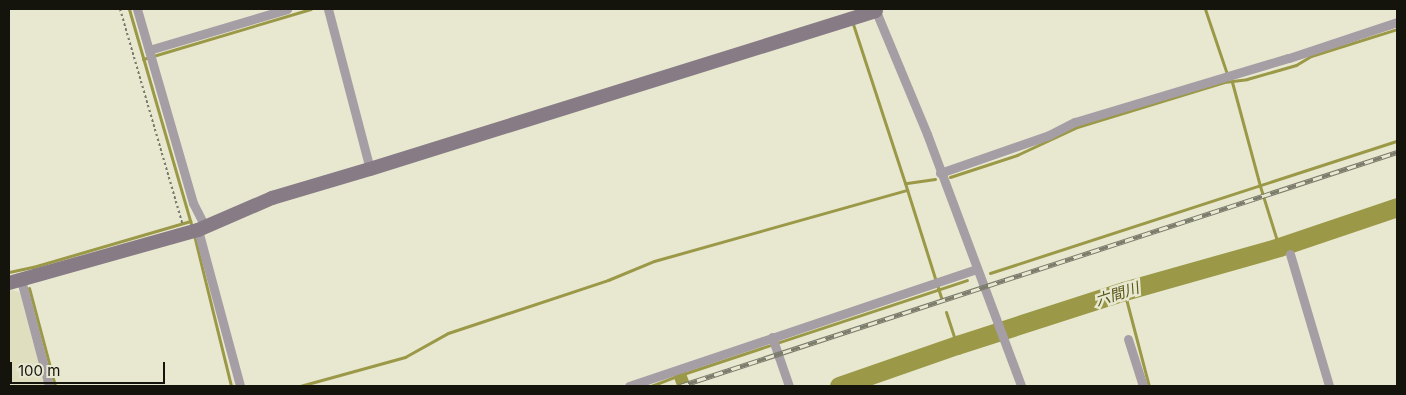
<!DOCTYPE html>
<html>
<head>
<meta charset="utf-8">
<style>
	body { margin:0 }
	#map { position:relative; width:1406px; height:395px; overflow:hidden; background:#e8e8d1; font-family:Inter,"Noto Sans JP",sans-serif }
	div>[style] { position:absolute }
	.built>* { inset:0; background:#dfdfc0 }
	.water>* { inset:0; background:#9b9947 }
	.stream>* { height:3px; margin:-1.5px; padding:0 1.5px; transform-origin:1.5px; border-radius:1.5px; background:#9b9947 }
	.river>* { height:19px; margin:-9.5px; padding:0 9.5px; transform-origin:9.5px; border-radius:9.5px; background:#9b9947 }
	.path>* { height:2px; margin-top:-1px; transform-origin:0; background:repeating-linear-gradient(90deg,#7a7a6a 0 2.5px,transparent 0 5px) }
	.street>* { height:9px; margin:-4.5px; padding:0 4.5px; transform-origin:4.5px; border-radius:4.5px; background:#a69ea5 }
	.secondary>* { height:14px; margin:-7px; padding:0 7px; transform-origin:7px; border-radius:7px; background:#877b85 }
	.rail>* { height:5px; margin-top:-2.5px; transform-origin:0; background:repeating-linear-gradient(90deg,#e8e8d1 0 9px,#7c7c6d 0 18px); box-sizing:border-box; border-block:1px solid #7c7c6d }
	span { translate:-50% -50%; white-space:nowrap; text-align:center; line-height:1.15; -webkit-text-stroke:5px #e8e8d1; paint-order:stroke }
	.water-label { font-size:15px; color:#575518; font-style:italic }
	.frame { position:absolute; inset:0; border:10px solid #14140c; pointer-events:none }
	.scale { position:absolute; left:10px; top:362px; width:155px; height:22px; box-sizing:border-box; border:2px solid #14140c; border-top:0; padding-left:6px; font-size:15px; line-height:18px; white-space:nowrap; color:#14140c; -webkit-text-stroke:4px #e8e8d1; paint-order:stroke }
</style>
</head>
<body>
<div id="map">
	<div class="built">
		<div style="clip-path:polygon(13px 290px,20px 293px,45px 386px,9px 386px,9px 291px)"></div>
	</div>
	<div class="water">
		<div style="clip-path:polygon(685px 371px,691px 386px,677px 386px,673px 375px)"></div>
	</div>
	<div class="stream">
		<div style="left:129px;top:9px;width:227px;rotate:73.9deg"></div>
		<div style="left:1205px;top:9px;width:69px;rotate:71.3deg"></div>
		<div style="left:852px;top:21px;width:170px;rotate:71.9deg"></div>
		<div style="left:143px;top:59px;width:175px;rotate:-16.6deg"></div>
		<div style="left:1232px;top:82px;width:108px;rotate:74.9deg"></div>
		<div style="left:1260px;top:186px;width:64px;rotate:72.7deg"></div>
		<div style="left:950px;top:177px;width:71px;rotate:-18.2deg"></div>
		<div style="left:1017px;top:155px;width:66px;rotate:-25deg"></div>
		<div style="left:1077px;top:127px;width:154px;rotate:-17deg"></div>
		<div style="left:1224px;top:82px;width:23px;rotate:-7deg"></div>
		<div style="left:1247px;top:79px;width:51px;rotate:-15.9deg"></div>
		<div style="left:1296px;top:65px;width:17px;rotate:-31deg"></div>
		<div style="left:1311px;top:56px;width:90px;rotate:-17.4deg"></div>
		<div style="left:935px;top:179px;width:30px;rotate:172deg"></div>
		<div style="left:905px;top:183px;width:120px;rotate:72.5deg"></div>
		<div style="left:194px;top:235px;width:155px;rotate:76.2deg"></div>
		<div style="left:9px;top:272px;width:25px;rotate:-12deg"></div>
		<div style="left:33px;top:267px;width:164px;rotate:-16.3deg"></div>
		<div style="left:990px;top:273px;width:428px;rotate:-18deg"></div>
		<div style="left:29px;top:288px;width:101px;rotate:75.1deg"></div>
		<div style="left:1124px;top:291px;width:98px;rotate:75.3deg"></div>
		<div style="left:946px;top:312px;width:35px;rotate:72deg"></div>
		<div style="left:683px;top:374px;width:299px;rotate:-18.3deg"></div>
		<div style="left:300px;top:386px;width:109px;rotate:-15.4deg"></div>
		<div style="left:405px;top:357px;width:49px;rotate:-29.2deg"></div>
		<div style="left:448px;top:333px;width:169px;rotate:-18.3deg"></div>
		<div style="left:608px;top:280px;width:50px;rotate:-22.4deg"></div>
		<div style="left:654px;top:261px;width:263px;rotate:-15.7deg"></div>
		<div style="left:651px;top:386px;width:28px;rotate:-21deg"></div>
	</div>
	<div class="river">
		<div style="left:839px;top:386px;width:125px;rotate:-19.2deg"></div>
		<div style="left:957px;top:345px;width:176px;rotate:-17.9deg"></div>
		<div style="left:1124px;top:291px;width:161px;rotate:-15.8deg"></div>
		<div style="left:1279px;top:247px;width:125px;rotate:-18.7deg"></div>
	</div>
	<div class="path">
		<div style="left:120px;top:9px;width:223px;rotate:73.8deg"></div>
	</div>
	<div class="street">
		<div style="left:137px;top:9px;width:202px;rotate:73.9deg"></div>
		<div style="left:193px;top:203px;width:27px;rotate:63deg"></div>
		<div style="left:328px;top:9px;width:165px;rotate:75.3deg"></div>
		<div style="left:875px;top:9px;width:135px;rotate:67.4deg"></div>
		<div style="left:927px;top:134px;width:269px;rotate:69.5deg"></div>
		<div style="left:149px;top:50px;width:144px;rotate:-16.5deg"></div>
		<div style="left:940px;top:173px;width:115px;rotate:-19.2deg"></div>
		<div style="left:1049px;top:135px;width:29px;rotate:-27deg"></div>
		<div style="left:1075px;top:122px;width:223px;rotate:-16.7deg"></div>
		<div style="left:1289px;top:58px;width:114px;rotate:-18.4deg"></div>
		<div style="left:198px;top:230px;width:162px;rotate:74.9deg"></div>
		<div style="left:1290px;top:254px;width:138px;rotate:73.5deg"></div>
		<div style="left:21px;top:280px;width:110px;rotate:75.2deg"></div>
		<div style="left:772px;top:337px;width:52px;rotate:70.9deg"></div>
		<div style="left:1128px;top:339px;width:49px;rotate:72.3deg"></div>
		<div style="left:629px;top:386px;width:366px;rotate:-18.6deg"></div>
	</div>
	<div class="secondary">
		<div style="left:9px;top:283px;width:196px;rotate:-15.7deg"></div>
		<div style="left:198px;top:230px;width:81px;rotate:-23.4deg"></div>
		<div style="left:272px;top:198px;width:102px;rotate:-16.5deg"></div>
		<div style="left:370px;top:169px;width:530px;rotate:-17.34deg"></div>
	</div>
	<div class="rail">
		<div style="left:680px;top:386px;width:754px;rotate:-18.07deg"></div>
	</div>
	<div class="water-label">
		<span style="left:1117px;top:294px;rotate:-18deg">六間川</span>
	</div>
	<div class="frame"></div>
	<div class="scale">100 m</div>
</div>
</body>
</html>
